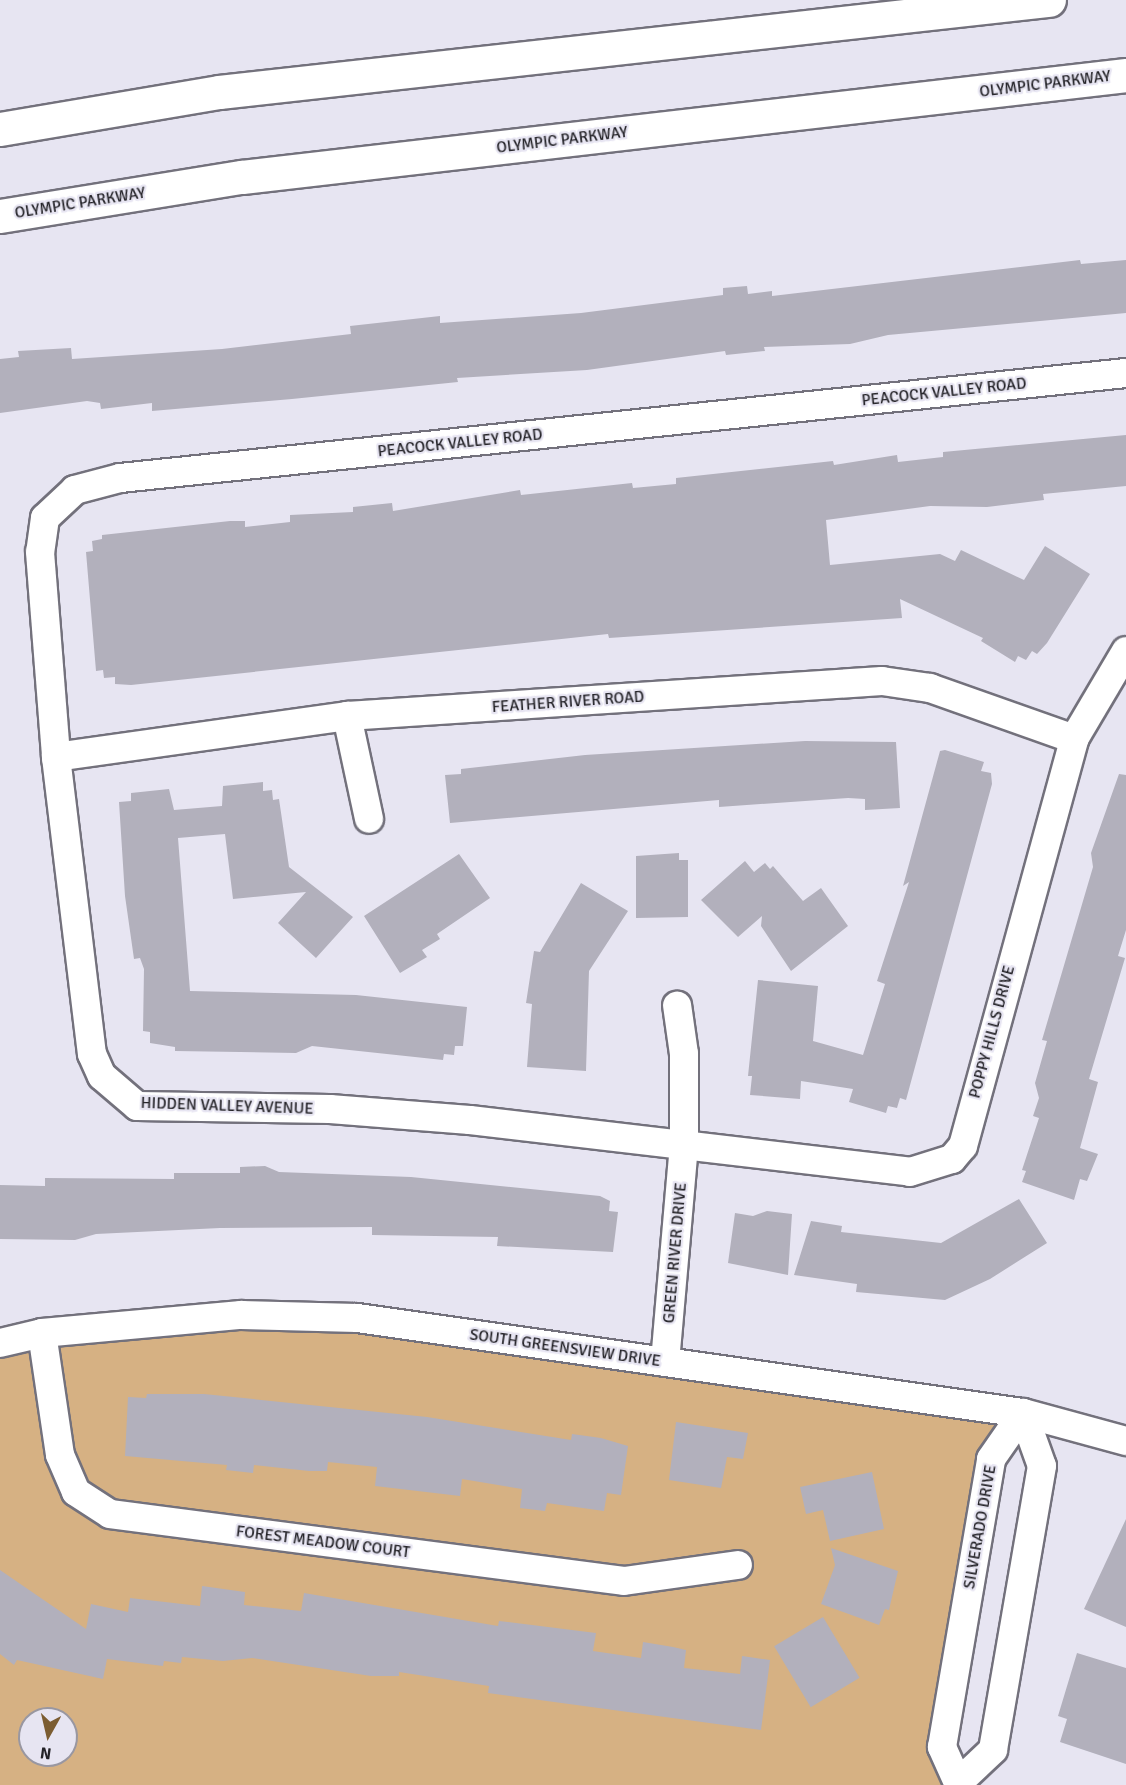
<!DOCTYPE html>
<html>
<head>
<meta charset="utf-8">
<style>
	body { margin:0 }
	#map { position:relative; width:1126px; height:1785px; overflow:hidden; background:#e7e5f2; font-family:Signika,sans-serif }
	div>[style] { position:absolute }
	.green>* { inset:0; background:#d6b183 }
	.building>* { inset:0; background:#b2b0bc; transform-origin:0 0 }
	.roads { filter:drop-shadow(2px 0 #73717c) drop-shadow(-2px 0 #73717c) drop-shadow(0 2px #73717c) drop-shadow(0 -2px #73717c) }
	.minor>* { height:28px; margin:-14px; padding:0 14px; transform-origin:14px; border-radius:14px; background:#fff }
	.major>* { height:33px; margin:-16.5px; padding:0 16.5px; transform-origin:16.5px; border-radius:16.5px; background:#fff }
	span { translate:-50% -50%; white-space:nowrap; text-align:center; line-height:1.15; -webkit-text-stroke:4.5px #e7e5f2; paint-order:stroke }
	.street-label { font-size:16px; color:#232227 }
	.north { position:absolute; left:18px; top:1707px; width:60px; height:60px; box-sizing:border-box; background:#e7e5f2; border:2px solid #9997a1; border-radius:50%; rotate:188deg; font-size:16px; font-weight:700; line-height:24px; text-align:center; color:#232227 }
	.north::after { content:''; display:block; margin:auto; width:21px; height:27px; background:#7c5d32; clip-path:polygon(50% 0,100% 100%,50% 72%,0 100%) }
</style>
</head>
<body>
<div id="map">
	<div class="green">
		<div style="clip-path:polygon(evenodd,311px 1317px,1010px 1410px,943px 1785px,0 1785px,0 1341px,311px 1317px,30px 1719px,66px 1719px,66px 1755px,30px 1755px,30px 1719px)"></div>
	</div>
	<div class="building">
		<div style="clip-path:polygon(1080px 260px,1081px 264px,1126px 260px,1126px 313px,888px 335px,850px 344px,764px 347px,765px 351px,726px 355px,725px 351px,587px 370px,457px 378px,458px 382px,292px 399px,152px 411px,152px 403px,101px 409px,100px 403px,87px 401px,0 413px,0 359px,19px 357px,18px 351px,71px 348px,72px 359px,222px 349px,351px 334px,350px 326px,440px 316px,440px 323px,581px 313px,723px 295px,723px 288px,747px 286px,748px 294px,772px 291px,772px 296px)"></div>
		<div style="clip-path:polygon(1126px 435px,1126px 486px,1043px 494px,1044px 500px,987px 507px,930px 506px,826px 520px,830px 565px,940px 554px,955px 561px,961px 550px,1024px 580px,1045px 546px,1090px 574px,1047px 643px,1037px 654px,1032px 651px,1026px 660px,1018px 656px,1015px 662px,981px 641px,983px 638px,900px 599px,902px 618px,609px 638px,608px 634px,131px 685px,115px 684px,115px 677px,104px 678px,103px 670px,96px 671px,86px 552px,93px 551px,92px 541px,102px 539px,102px 535px,230px 521px,245px 521px,245px 527px,290px 522px,290px 515px,353px 512px,353px 507px,392px 503px,393px 511px,520px 490px,521px 495px,632px 483px,633px 488px,676px 484px,676px 478px,833px 461px,834px 465px,897px 455px,898px 462px,943px 457px,943px 452px)"></div>
		<div style="clip-path:polygon(805px 741px,896px 742px,900px 808px,865px 810px,865px 799px,848px 798px,719px 807px,719px 800px,450px 823px,445px 775px,461px 774px,461px 769px,585px 755px)"></div>
		<div style="clip-path:polygon(945px 750px,984px 762px,981px 771px,991px 773px,992px 784px,906px 1100px,900px 1098px,897px 1108px,888px 1106px,886px 1113px,849px 1102px,853px 1089px,801px 1081px,800px 1099px,750px 1095px,752px 1076px,748px 1076px,758px 980px,818px 986px,813px 1041px,863px 1055px,885px 984px,877px 981px,909px 882px,903px 886px,940px 751px)"></div>
		<div style="clip-path:polygon(1119px 774px,1126px 775px,1126px 930px,1118px 956px,1125px 958px,1089px 1079px,1098px 1082px,1080px 1148px,1098px 1154px,1087px 1181px,1080px 1179px,1074px 1200px,1022px 1182px,1026px 1171px,1022px 1170px,1039px 1118px,1033px 1116px,1039px 1098px,1035px 1083px,1047px 1041px,1042px 1040px,1093px 867px,1091px 853px)"></div>
		<div style="clip-path:polygon(263px 782px,263px 791px,272px 790px,273px 800px,279px 799px,289px 867px,353px 917px,316px 958px,278px 923px,306px 892px,233px 899px,225px 834px,178px 838px,190px 991px,356px 995px,467px 1007px,463px 1046px,455px 1046px,454px 1055px,444px 1054px,443px 1060px,312px 1046px,296px 1053px,175px 1051px,175px 1047px,150px 1043px,150px 1032px,143px 1031px,144px 969px,140px 958px,134px 959px,125px 896px,119px 802px,131px 801px,131px 793px,169px 789px,174px 810px,222px 806px,223px 786px)"></div>
		<div style="clip-path:polygon(679px 853px,679px 860px,688px 860px,688px 917px,636px 918px,636px 856px)"></div>
		<div style="clip-path:polygon(459px 854px,490px 898px,437px 934px,440px 939px,422px 950px,427px 957px,400px 973px,364px 916px)"></div>
		<div style="clip-path:polygon(745px 861px,754px 872px,765px 863px,770px 869px,773px 866px,803px 901px,821px 888px,848px 926px,791px 971px,761px 926px,762px 916px,738px 937px,701px 900px)"></div>
		<div style="clip-path:polygon(581px 883px,628px 911px,589px 971px,586px 1071px,527px 1067px,532px 1004px,526px 1003px,534px 951px,540px 952px)"></div>
		<div style="clip-path:polygon(265px 1166px,279px 1172px,411px 1177px,600px 1196px,610px 1201px,609px 1211px,618px 1212px,613px 1252px,497px 1246px,498px 1237px,372px 1235px,372px 1227px,220px 1228px,96px 1234px,75px 1240px,0 1239px,0 1185px,45px 1186px,45px 1178px,174px 1179px,174px 1173px,240px 1173px,240px 1167px)"></div>
		<div style="clip-path:polygon(1019px 1199px,1047px 1243px,990px 1279px,945px 1300px,856px 1292px,857px 1284px,794px 1275px,811px 1221px,842px 1226px,841px 1232px,941px 1243px)"></div>
		<div style="clip-path:polygon(767px 1211px,792px 1214px,788px 1275px,728px 1263px,735px 1213px,753px 1216px)"></div>
		<div style="clip-path:polygon(147px 1394px,204px 1394px,427px 1417px,571px 1440px,572px 1434px,601px 1438px,628px 1446px,621px 1495px,607px 1493px,604px 1511px,547px 1503px,545px 1511px,520px 1508px,522px 1489px,462px 1479px,460px 1496px,375px 1486px,377px 1467px,328px 1462px,327px 1471px,309px 1471px,254px 1465px,253px 1473px,226px 1470px,227px 1465px,125px 1456px,128px 1397px,146px 1398px)"></div>
		<div style="clip-path:polygon(676px 1422px,748px 1433px,743px 1459px,727px 1457px,721px 1488px,669px 1480px)"></div>
		<div style="clip-path:polygon(872px 1472px,884px 1529px,830px 1541px,823px 1510px,806px 1514px,800px 1487px)"></div>
		<div style="clip-path:polygon(1126px 1519px,1126px 1627px,1084px 1609px)"></div>
		<div style="clip-path:polygon(831px 1548px,898px 1571px,889px 1610px,885px 1609px,879px 1625px,821px 1604px,835px 1565px)"></div>
		<div style="clip-path:polygon(0 1570px,86px 1629px,91px 1604px,128px 1612px,130px 1598px,200px 1606px,202px 1586px,245px 1592px,244px 1605px,301px 1611px,304px 1593px,498px 1626px,499px 1621px,596px 1633px,593px 1651px,641px 1658px,643px 1642px,673px 1647px,686px 1650px,684px 1668px,740px 1674px,742px 1656px,770px 1660px,761px 1730px,488px 1693px,489px 1686px,399px 1672px,399px 1676px,371px 1676px,252px 1658px,223px 1661px,182px 1657px,181px 1663px,164px 1661px,163px 1666px,107px 1659px,103px 1679px,17px 1660px,14px 1665px,0 1654px)"></div>
		<div style="left:823px;top:1617px;width:71px;height:57px;rotate:59deg"></div>
		<div style="clip-path:polygon(1077px 1653px,1126px 1668px,1126px 1764px,1060px 1742px,1067px 1719px,1058px 1716px)"></div>
	</div>
	<div class="roads">
		<div class="minor">
			<div style="left:1126px;top:373px;width:1011px;rotate:174.04deg"></div>
			<div style="left:120px;top:478px;width:47px;rotate:165.1deg"></div>
			<div style="left:75px;top:490px;width:41px;rotate:137deg"></div>
			<div style="left:45px;top:518px;width:34px;rotate:98deg"></div>
			<div style="left:40px;top:552px;width:206px;rotate:85.5deg"></div>
			<div style="left:56px;top:757px;width:299px;rotate:83.1deg"></div>
			<div style="left:92px;top:1054px;width:24px;rotate:66deg"></div>
			<div style="left:102px;top:1076px;width:46px;rotate:40.6deg"></div>
			<div style="left:137px;top:1106px;width:193px;rotate:0.9deg"></div>
			<div style="left:330px;top:1109px;width:140px;rotate:4.5deg"></div>
			<div style="left:470px;top:1120px;width:443px;rotate:6.7deg"></div>
			<div style="left:910px;top:1172px;width:44px;rotate:-17.2deg"></div>
			<div style="left:952px;top:1159px;width:17px;rotate:-50deg"></div>
			<div style="left:963px;top:1146px;width:422px;rotate:-74.7deg"></div>
			<div style="left:1074px;top:739px;width:102px;rotate:-59.4deg"></div>
			<div style="left:347px;top:716px;width:105px;rotate:77.9deg"></div>
			<div style="left:56px;top:757px;width:294px;rotate:-8deg"></div>
			<div style="left:347px;top:716px;width:536px;rotate:-3.74deg"></div>
			<div style="left:882px;top:681px;width:49px;rotate:8.3deg"></div>
			<div style="left:930px;top:688px;width:153px;rotate:19.5deg"></div>
			<div style="left:42px;top:1333px;width:123px;rotate:81.6deg"></div>
			<div style="left:60px;top:1455px;width:40px;rotate:66.6deg"></div>
			<div style="left:76px;top:1492px;width:40px;rotate:32.9deg"></div>
			<div style="left:110px;top:1514px;width:518px;rotate:7.43deg"></div>
			<div style="left:624px;top:1581px;width:115px;rotate:-8deg"></div>
			<div style="left:0;top:1343px;width:43px;rotate:-13.4deg"></div>
			<div style="left:42px;top:1333px;width:200px;rotate:-5.2deg"></div>
			<div style="left:241px;top:1315px;width:116px;rotate:1.5deg"></div>
			<div style="left:357px;top:1318px;width:673px;rotate:8.12deg"></div>
			<div style="left:1023px;top:1413px;width:107px;rotate:15.2deg"></div>
			<div style="left:665px;top:1362px;width:220px;rotate:-85deg"></div>
			<div style="left:684px;top:1143px;width:89px;rotate:-90deg"></div>
			<div style="left:684px;top:1054px;width:49px;rotate:-98.1deg"></div>
			<div style="left:959px;top:1785px;width:42px;rotate:-114.1deg"></div>
			<div style="left:942px;top:1747px;width:292px;rotate:-80.3deg"></div>
			<div style="left:991px;top:1459px;width:56px;rotate:-55.2deg"></div>
			<div style="left:1023px;top:1413px;width:56px;rotate:70.3deg"></div>
			<div style="left:1042px;top:1466px;width:288px;rotate:99.8deg"></div>
			<div style="left:993px;top:1750px;width:47px;rotate:136.7deg"></div>
		</div>
		<div class="major">
			<div style="left:0;top:129px;width:222px;rotate:-9.6deg"></div>
			<div style="left:219px;top:92px;width:835px;rotate:-6.33deg"></div>
			<div style="left:0;top:216px;width:245px;rotate:-9.2deg"></div>
			<div style="left:242px;top:177px;width:890px;rotate:-6.58deg"></div>
		</div>
	</div>
	<div class="street-label">
		<span style="left:1045px;top:84px;rotate:-7deg">OLYMPIC PARKWAY</span>
		<span style="left:562px;top:140px;rotate:-7deg">OLYMPIC PARKWAY</span>
		<span style="left:80px;top:203px;rotate:-9deg">OLYMPIC PARKWAY</span>
		<span style="left:944px;top:392px;rotate:-6deg">PEACOCK VALLEY ROAD</span>
		<span style="left:460px;top:443px;rotate:-6deg">PEACOCK VALLEY ROAD</span>
		<span style="left:568px;top:702px;rotate:-4deg">FEATHER RIVER ROAD</span>
		<span style="left:992px;top:1032px;rotate:-75deg">POPPY HILLS DRIVE</span>
		<span style="left:227px;top:1106px;rotate:2deg">HIDDEN VALLEY AVENUE</span>
		<span style="left:675px;top:1253px;rotate:-85deg">GREEN RIVER DRIVE</span>
		<span style="left:565px;top:1348px;rotate:8deg">SOUTH GREENSVIEW DRIVE</span>
		<span style="left:980px;top:1527px;rotate:-80deg">SILVERADO DRIVE</span>
		<span style="left:323px;top:1542px;rotate:7deg">FOREST MEADOW COURT</span>
	</div>
	<div class="north">N</div>
</div>
</body>
</html>
